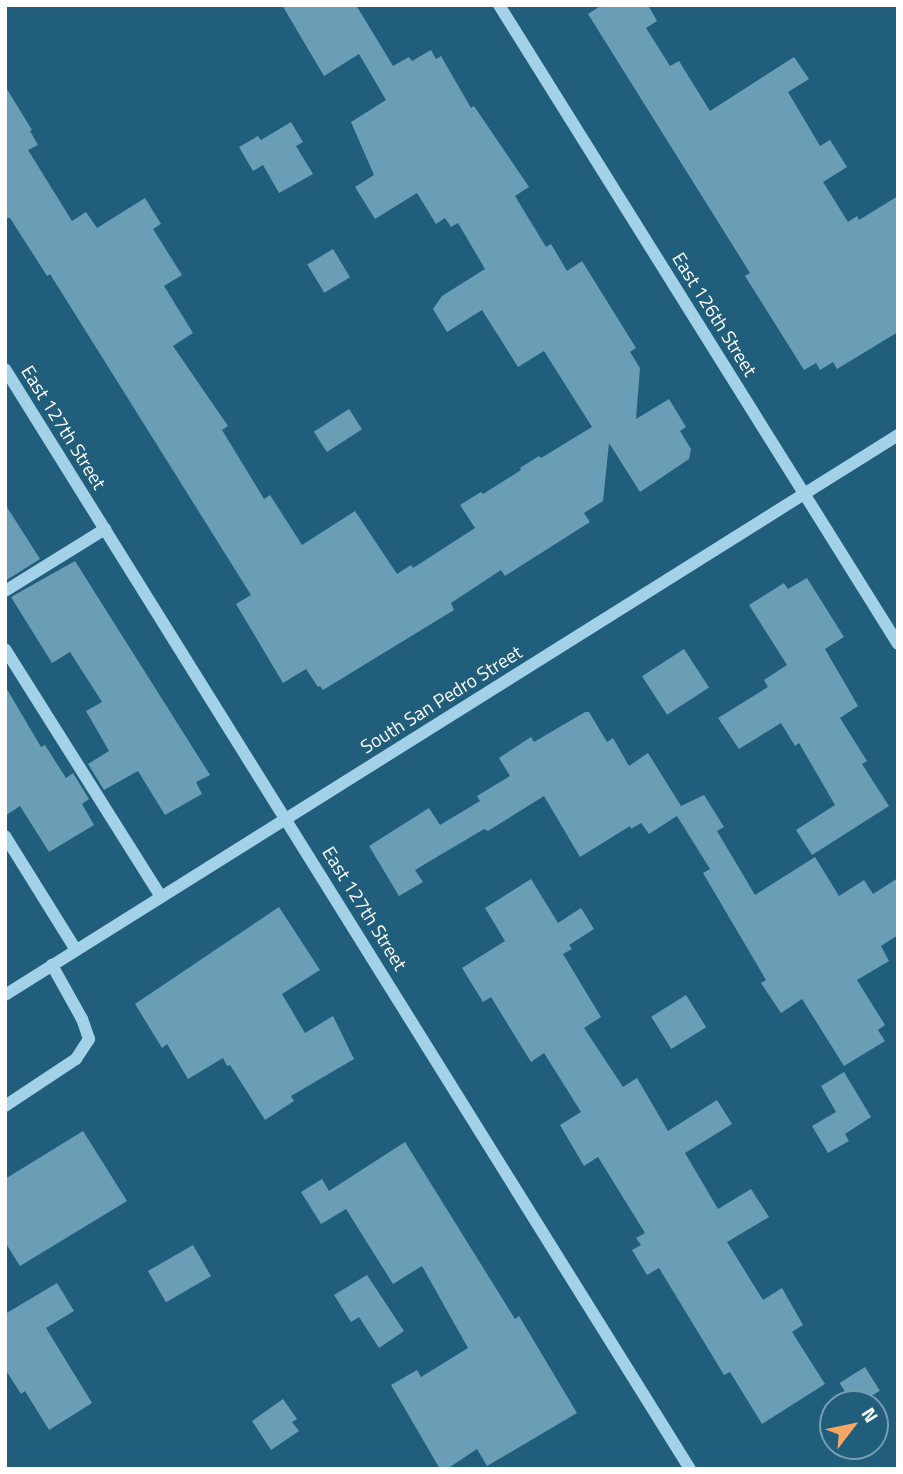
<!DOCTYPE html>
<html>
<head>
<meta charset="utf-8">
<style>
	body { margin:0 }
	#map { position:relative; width:903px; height:1474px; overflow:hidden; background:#205e7c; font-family:"Titillium Web",sans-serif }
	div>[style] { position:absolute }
	.building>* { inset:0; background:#699eb6; transform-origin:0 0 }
	.minor>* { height:12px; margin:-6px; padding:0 6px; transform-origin:6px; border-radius:6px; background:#a3d1e7 }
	span { translate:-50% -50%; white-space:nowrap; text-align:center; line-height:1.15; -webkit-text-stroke:7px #205e7c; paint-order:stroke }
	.street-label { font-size:19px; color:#fff }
	.frame { position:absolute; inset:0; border:7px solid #fff; pointer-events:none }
	.north { position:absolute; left:819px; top:1390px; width:70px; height:70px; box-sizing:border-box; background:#205e7c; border:2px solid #799eb0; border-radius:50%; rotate:58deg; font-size:19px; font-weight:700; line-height:28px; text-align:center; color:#fff }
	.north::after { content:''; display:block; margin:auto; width:24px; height:32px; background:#f4a863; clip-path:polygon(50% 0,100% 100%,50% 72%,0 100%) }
</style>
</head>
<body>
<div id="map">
	<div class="building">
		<div style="clip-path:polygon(282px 5px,356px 5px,393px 66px,409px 57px,412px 61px,431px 50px,436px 59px,441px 56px,471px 108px,474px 106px,529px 187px,515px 196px,546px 247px,551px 244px,567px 271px,582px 261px,636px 348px,630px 352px,640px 368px,636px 419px,669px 399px,686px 427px,680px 431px,691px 449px,689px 459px,640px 492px,609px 443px,603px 501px,584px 513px,590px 522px,505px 576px,501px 570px,451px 603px,454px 610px,323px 690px,320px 686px,318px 687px,306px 669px,283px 683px,236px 604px,251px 595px,50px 274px,47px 276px,10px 218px,5px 218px,5px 86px,32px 130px,30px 131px,38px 145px,28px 150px,72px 221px,86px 212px,97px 228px,145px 198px,161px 224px,153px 229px,182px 275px,164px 286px,193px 333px,173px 346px,228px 426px,222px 430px,264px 499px,270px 495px,302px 545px,355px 511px,397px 574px,411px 565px,413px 568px,475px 528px,460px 505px,481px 492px,483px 494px,521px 470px,520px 468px,539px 456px,541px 458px,592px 427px,544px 351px,518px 367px,482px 310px,447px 332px,433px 309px,442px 296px,485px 269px,458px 223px,451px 227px,445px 218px,436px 224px,417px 193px,375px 219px,355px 187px,374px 175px,351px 122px,386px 100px,359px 54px,324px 76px)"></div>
		<div style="clip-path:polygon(602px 5px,648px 5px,657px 21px,646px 28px,670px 66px,679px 61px,710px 111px,794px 57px,809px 79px,788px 92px,820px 146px,830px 140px,847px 167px,823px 182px,848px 222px,857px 216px,859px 220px,898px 196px,898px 332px,837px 369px,833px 362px,820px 370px,816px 363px,804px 370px,745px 276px,750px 273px,588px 14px)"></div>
		<div style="clip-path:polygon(291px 122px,303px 142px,296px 146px,313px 174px,279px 193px,263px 165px,253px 171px,239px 147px,258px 136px,261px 140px)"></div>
		<div style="left:333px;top:249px;width:33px;height:30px;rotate:59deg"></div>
		<div style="left:349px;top:409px;width:24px;height:42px;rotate:57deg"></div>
		<div style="clip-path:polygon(5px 504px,40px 559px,5px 581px)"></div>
		<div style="clip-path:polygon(75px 561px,210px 775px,196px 782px,202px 794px,165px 815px,138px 771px,104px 790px,88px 764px,109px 751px,86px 711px,102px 702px,70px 652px,52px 663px,11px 597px)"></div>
		<div style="clip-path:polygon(807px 578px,844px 637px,825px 649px,858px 706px,840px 718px,867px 761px,862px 764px,889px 806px,812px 855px,796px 830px,835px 805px,799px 743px,795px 746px,781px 723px,739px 749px,718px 718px,768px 687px,764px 680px,787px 665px,749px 605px,784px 583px,788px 589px)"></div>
		<div style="left:684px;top:649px;width:46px;height:50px;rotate:57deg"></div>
		<div style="clip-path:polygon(5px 686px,41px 747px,45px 745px,66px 778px,73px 773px,89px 799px,82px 804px,94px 825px,49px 852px,20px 806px,5px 816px)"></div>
		<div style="clip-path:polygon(585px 712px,589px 712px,607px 742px,613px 738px,629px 766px,648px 753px,681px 806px,704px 795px,724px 827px,717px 831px,755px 895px,815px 857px,839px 896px,864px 880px,873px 894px,898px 878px,898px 935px,881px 946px,889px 961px,857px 980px,885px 1025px,878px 1030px,885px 1041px,844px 1066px,802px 999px,781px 1013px,761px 983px,766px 980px,703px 873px,710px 869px,677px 816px,649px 834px,641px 823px,631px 829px,630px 826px,580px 857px,544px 796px,488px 831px,484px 829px,415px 870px,423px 882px,399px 896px,369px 846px,429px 808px,440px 825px,480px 801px,477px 796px,510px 776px,499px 758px,531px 737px,534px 742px)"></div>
		<div style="clip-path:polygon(531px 879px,558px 923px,581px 908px,594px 929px,569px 945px,572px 949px,563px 954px,601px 1017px,584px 1028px,623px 1087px,637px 1078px,668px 1131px,717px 1100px,732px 1124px,685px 1153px,718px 1209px,751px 1189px,769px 1217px,727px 1242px,763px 1300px,782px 1288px,803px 1325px,792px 1332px,825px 1384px,762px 1424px,730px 1372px,724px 1375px,659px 1268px,647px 1275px,632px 1250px,641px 1245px,636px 1238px,645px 1233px,598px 1157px,584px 1166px,560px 1125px,581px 1112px,544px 1053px,531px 1062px,491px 997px,483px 1002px,462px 968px,505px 941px,485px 908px)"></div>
		<div style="clip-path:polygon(279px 907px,320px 970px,282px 994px,305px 1033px,333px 1016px,354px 1059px,291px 1096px,294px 1101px,265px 1120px,230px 1065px,227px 1066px,223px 1058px,188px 1079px,167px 1044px,162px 1048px,135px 1004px)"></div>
		<div style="left:686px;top:995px;width:38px;height:41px;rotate:58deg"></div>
		<div style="clip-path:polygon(844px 1072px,871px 1117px,845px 1134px,849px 1141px,828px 1153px,812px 1126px,836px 1112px,821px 1086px)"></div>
		<div style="clip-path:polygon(83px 1131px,127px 1201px,20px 1266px,5px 1242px,5px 1179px)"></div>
		<div style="clip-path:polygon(405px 1142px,515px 1319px,519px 1316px,577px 1413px,487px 1466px,477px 1449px,447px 1469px,440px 1469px,391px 1385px,417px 1370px,421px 1377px,468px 1348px,422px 1266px,393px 1284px,346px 1209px,321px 1224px,301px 1192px,322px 1179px,329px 1191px)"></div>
		<div style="left:193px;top:1245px;width:36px;height:52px;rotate:60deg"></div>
		<div style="clip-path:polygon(367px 1275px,404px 1331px,379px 1348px,359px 1317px,351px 1322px,334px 1295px)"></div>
		<div style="clip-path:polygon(57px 1283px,74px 1311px,46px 1328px,92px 1403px,49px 1430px,25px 1391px,21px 1394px,5px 1369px,5px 1314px)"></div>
		<div style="left:865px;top:1367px;width:28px;height:30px;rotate:58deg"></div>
		<div style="clip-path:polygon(283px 1399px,297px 1419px,292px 1422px,299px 1431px,271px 1450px,252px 1421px)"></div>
	</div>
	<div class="minor">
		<div style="left:499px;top:5px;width:753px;rotate:58.02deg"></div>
		<div style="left:5px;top:369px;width:1296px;rotate:58.09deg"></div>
		<div style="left:5px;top:591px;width:118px;rotate:-31.8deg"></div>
		<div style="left:5px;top:649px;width:293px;rotate:57.8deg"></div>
		<div style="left:5px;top:836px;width:134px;rotate:58.1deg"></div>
		<div style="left:5px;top:995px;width:1054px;rotate:-32.09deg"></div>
		<div style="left:5px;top:1106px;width:85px;rotate:-33.5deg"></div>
		<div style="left:76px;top:1059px;width:24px;rotate:-57deg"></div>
		<div style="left:89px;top:1039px;width:21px;rotate:-109deg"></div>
		<div style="left:82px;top:1019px;width:62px;rotate:-119.1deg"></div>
	</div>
	<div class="street-label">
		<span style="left:715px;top:314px;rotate:58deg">East 126th Street</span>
		<span style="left:64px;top:427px;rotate:58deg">East 127th Street</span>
		<span style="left:441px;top:699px;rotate:-32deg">South San Pedro Street</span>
		<span style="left:365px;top:908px;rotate:58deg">East 127th Street</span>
	</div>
	<div class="frame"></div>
	<div class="north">N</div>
</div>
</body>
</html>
